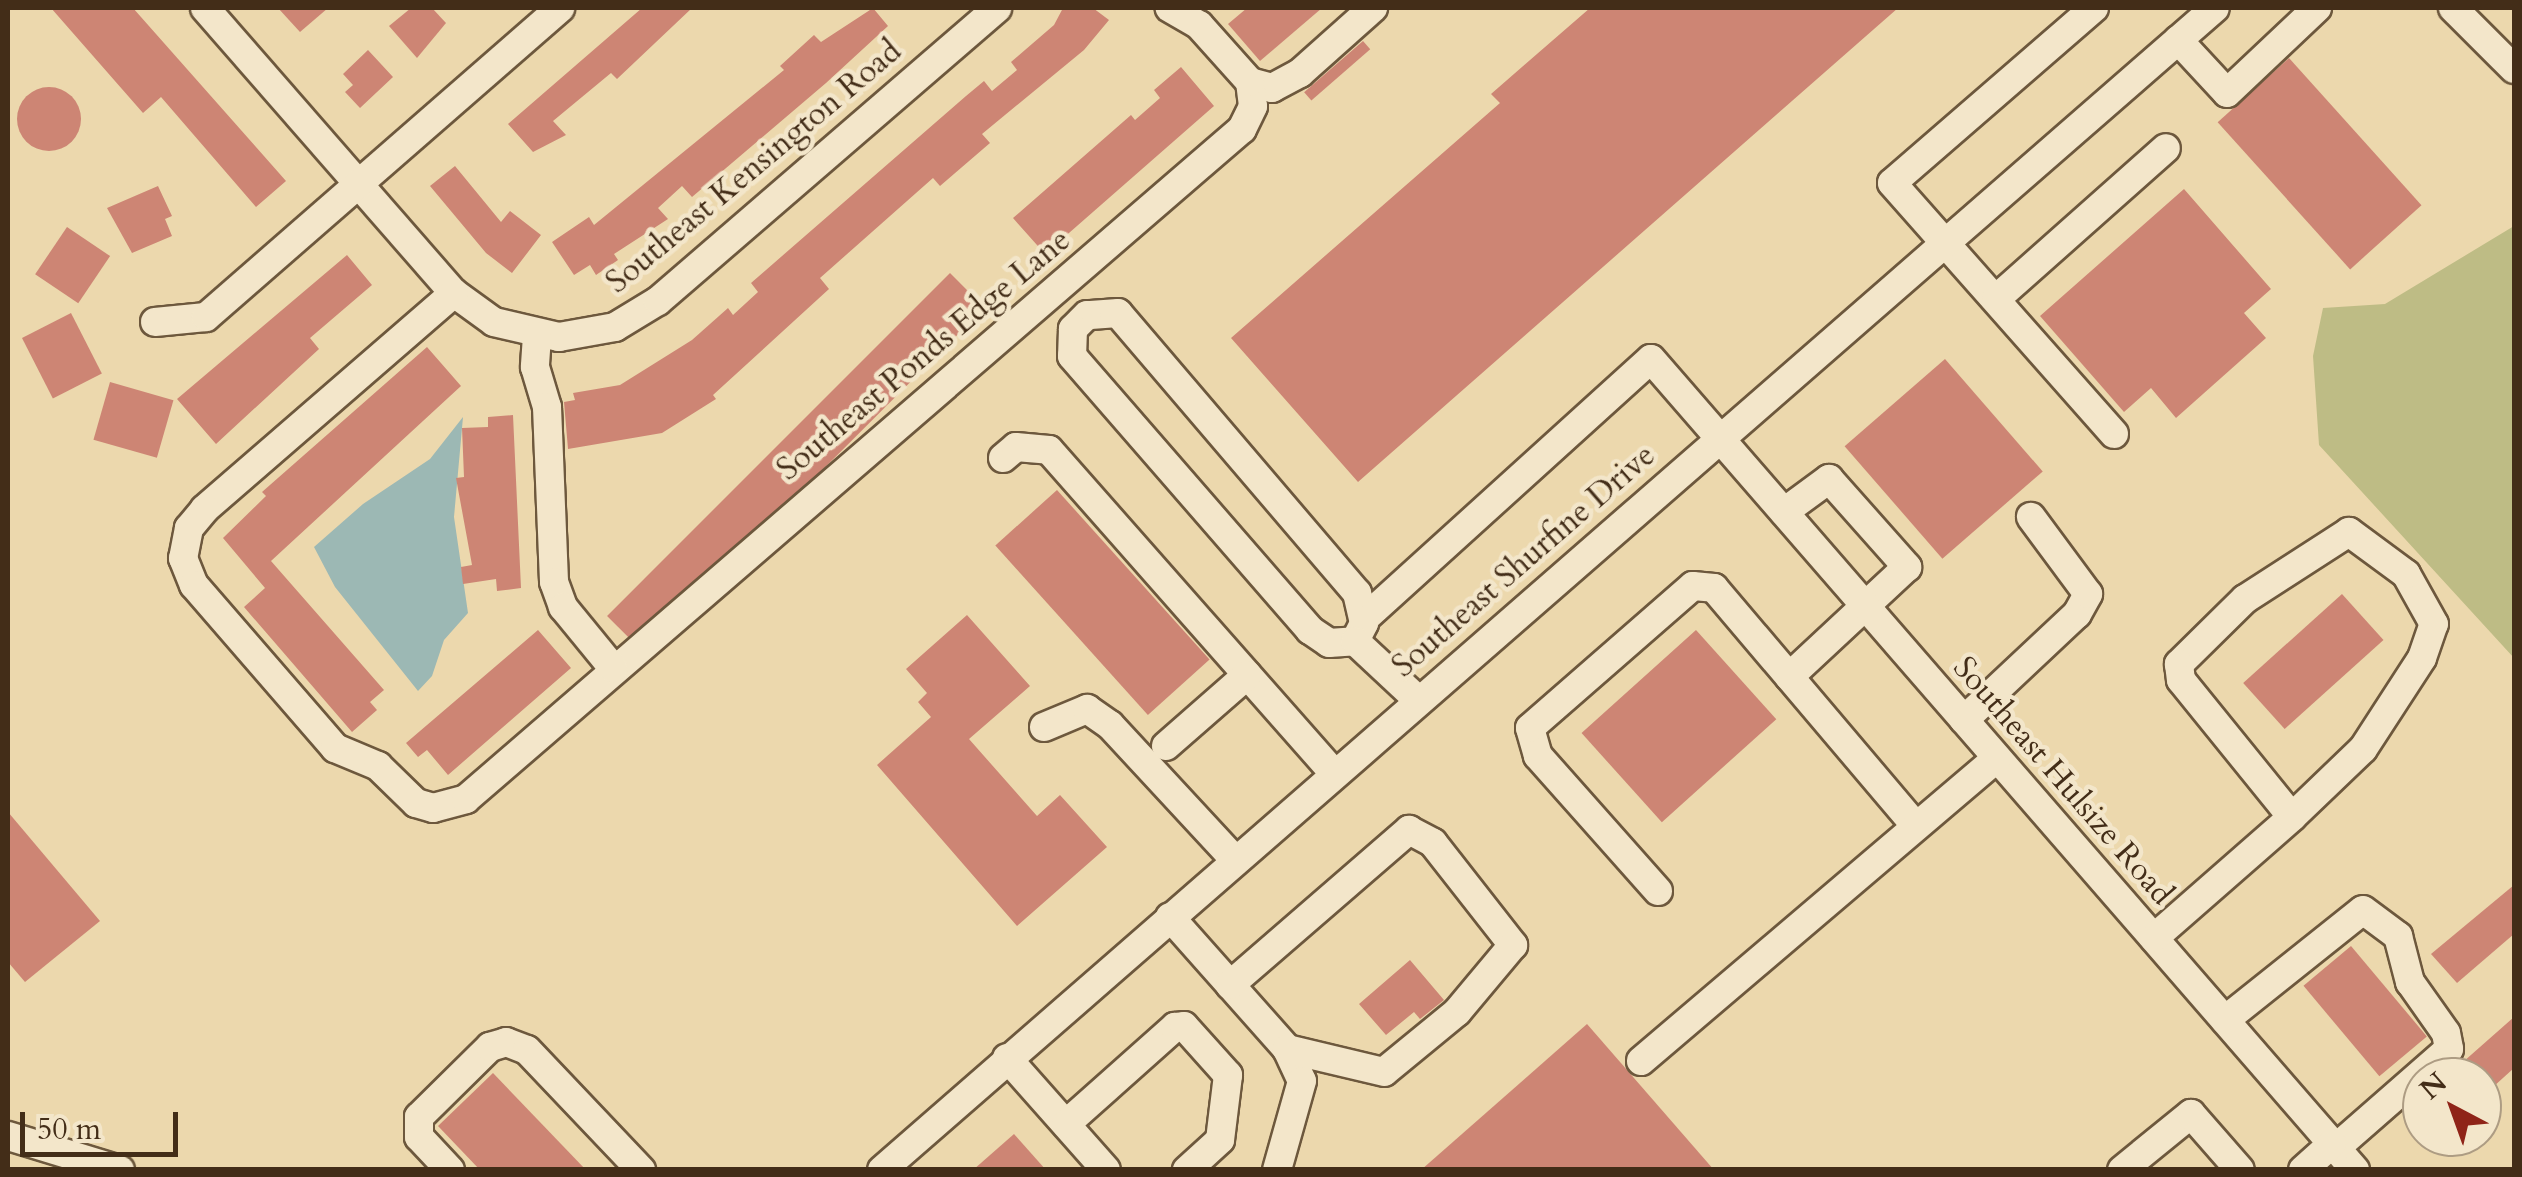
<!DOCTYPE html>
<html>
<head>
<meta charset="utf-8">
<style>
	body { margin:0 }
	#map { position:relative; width:2522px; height:1177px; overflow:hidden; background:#ecd8ad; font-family:Cardo,serif }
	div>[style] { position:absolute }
	.green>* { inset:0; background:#bebc85 }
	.water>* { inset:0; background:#9cb8b4 }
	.building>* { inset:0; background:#cd8574; transform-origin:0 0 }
	.round { border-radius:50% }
	.roads { filter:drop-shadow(2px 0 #6d583d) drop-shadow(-2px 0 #6d583d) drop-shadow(0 2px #6d583d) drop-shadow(0 -2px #6d583d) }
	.minor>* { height:28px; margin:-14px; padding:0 14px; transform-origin:14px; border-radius:14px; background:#f3e6ca }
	span { translate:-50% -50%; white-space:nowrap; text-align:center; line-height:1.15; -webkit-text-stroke:9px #f3e6ca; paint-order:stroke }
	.street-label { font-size:32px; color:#432d18 }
	.frame { position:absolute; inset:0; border:10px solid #432d18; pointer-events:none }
	.north { position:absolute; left:2402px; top:1057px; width:100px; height:100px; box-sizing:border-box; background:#f3e6ca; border:2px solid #ad9c83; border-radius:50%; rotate:319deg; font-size:28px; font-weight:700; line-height:40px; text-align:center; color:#432d18 }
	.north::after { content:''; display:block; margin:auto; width:35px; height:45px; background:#8f2418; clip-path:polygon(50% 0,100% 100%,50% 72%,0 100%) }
	.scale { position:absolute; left:20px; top:1112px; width:158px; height:45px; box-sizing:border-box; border:5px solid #432d18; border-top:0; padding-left:12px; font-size:30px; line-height:35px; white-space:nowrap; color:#432d18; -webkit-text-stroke:8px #f3e6ca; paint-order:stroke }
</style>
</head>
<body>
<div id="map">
	<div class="green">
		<div style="clip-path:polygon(2514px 226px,2514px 658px,2319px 445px,2313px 356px,2323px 308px,2385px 304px)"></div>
	</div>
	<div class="water">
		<div style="clip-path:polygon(463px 417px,454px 517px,468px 613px,444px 640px,432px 676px,418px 691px,335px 587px,314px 547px,363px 504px,430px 459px)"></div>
	</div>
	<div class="building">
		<div style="clip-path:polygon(51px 8px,133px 8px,286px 181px,256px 207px,161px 97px,143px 113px)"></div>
		<div style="clip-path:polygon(278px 8px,328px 8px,300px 32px)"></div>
		<div style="clip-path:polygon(411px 8px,432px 8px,446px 23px,417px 58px,389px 26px)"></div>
		<div style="clip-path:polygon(642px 8px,692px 8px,617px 79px,611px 73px,553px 121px,566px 135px,533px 152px,508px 124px)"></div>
		<div style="clip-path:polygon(873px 8px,888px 26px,826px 83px,692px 197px,682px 186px,658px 208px,668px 219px,614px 254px,618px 260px,596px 275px,590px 265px,574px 275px,552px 242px,589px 217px,594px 225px,784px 70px,780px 66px,814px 35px,821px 42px)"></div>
		<div style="clip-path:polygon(1063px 8px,1093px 8px,1109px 20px,1084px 50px,982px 134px,990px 143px,940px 186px,933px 178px,820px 278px,829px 289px,713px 395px,716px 399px,662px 433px,568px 449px,564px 402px,575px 400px,573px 393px,620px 385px,692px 340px,728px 308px,733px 315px,758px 292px,751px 283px,966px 96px,984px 81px,992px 91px,1017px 70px,1011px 62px,1054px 25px)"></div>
		<div style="clip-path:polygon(1247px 8px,1322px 8px,1260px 61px,1228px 24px)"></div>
		<div style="clip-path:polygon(1590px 8px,1898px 8px,1358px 482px,1231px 338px,1500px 103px,1491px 94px)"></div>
		<div style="left:1363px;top:41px;width:11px;height:78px;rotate:49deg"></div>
		<div style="clip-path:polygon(368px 50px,393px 77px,360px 108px,345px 92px,353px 85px,343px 74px)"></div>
		<div style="left:2289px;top:58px;width:198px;height:96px;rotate:48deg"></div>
		<div style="clip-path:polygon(1181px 67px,1214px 106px,1045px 254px,1013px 218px,1131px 115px,1135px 120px,1160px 98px,1154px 90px)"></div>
		<div class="round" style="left:17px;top:87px;width:64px;height:64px"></div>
		<div style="clip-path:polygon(455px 166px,501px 222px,510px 211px,541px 235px,512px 273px,486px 253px,430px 186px)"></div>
		<div style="clip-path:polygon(158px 186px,172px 216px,165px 219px,172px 236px,132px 253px,107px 208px)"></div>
		<div style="clip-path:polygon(2184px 189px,2271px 289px,2244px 313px,2266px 338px,2176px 418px,2151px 388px,2124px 412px,2040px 316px)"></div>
		<div style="left:67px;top:227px;width:52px;height:57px;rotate:34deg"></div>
		<div style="clip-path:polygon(347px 255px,372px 285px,310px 338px,319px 349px,216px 444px,177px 399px)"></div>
		<div style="left:950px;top:273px;width:49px;height:485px;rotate:45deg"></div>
		<div style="left:71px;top:313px;width:68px;height:55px;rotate:63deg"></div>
		<div style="clip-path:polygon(427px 347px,461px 386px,271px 561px,384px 690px,370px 702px,377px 710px,352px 732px,244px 607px,265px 588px,223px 538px,266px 496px,262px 492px)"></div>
		<div style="left:1945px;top:359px;width:149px;height:133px;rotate:49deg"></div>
		<div style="left:110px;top:382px;width:66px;height:60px;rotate:16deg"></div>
		<div style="clip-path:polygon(513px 415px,521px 588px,497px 591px,496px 579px,463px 584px,461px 567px,472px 565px,456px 478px,464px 477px,462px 428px,488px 427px,488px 417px)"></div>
		<div style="left:1057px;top:490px;width:228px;height:83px;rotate:48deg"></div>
		<div style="left:2342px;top:594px;width:62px;height:133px;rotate:48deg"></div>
		<div style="clip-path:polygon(967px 615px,1030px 686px,969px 739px,1037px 816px,1060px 795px,1107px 847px,1017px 926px,877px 765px,931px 717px,918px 702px,927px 693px,906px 669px)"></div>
		<div style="clip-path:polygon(538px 630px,571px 668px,448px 775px,427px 750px,418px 757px,406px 743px)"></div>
		<div style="left:1696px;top:630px;width:120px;height:154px;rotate:48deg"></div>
		<div style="clip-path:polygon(8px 812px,100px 921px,25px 982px,8px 962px)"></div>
		<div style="clip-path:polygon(2514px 885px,2514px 934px,2457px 983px,2431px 954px)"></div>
		<div style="left:2351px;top:946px;width:118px;height:62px;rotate:50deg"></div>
		<div style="clip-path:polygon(1410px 960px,1444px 1000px,1420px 1019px,1414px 1012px,1386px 1035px,1359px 1004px)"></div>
		<div style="clip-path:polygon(2514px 1017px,2514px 1068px,2482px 1097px,2482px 1077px,2446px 1077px)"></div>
		<div style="clip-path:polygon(1587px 1024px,1714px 1170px,1421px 1170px)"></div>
		<div style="clip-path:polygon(493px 1073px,586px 1170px,480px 1170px,438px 1126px)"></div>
		<div style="clip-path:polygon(1014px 1134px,1046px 1170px,973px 1170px)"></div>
	</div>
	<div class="roads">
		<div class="minor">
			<div style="left:205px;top:8px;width:378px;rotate:48.9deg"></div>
			<div style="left:454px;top:293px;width:49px;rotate:35.9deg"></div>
			<div style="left:494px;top:322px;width:67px;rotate:13deg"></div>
			<div style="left:559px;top:337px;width:57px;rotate:-10.1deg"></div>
			<div style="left:615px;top:327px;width:50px;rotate:-31.2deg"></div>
			<div style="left:658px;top:301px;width:448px;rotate:-40.8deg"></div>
			<div style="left:2094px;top:8px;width:267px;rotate:139.1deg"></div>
			<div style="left:1892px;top:183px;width:335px;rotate:48.5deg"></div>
			<div style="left:2453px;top:8px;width:86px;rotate:45deg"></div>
			<div style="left:2178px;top:40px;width:72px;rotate:47.2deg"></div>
			<div style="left:2227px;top:93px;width:124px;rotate:-43.4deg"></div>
			<div style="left:1250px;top:82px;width:23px;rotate:15deg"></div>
			<div style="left:1272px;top:88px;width:32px;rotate:-28deg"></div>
			<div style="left:1300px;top:73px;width:98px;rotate:-41.7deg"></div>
			<div style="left:454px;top:293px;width:330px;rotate:139.1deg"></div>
			<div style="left:205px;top:509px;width:25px;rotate:130deg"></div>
			<div style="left:189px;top:528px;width:31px;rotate:101deg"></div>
			<div style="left:183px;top:558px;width:29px;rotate:68deg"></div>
			<div style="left:194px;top:585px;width:216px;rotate:49.1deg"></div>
			<div style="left:335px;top:748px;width:47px;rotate:22.7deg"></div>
			<div style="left:378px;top:766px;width:53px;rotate:44.2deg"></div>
			<div style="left:416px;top:803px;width:18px;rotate:16deg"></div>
			<div style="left:433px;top:808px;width:34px;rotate:-15deg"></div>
			<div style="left:466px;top:799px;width:1025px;rotate:-40.81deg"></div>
			<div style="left:1242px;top:129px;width:25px;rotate:-64deg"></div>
			<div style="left:1253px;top:106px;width:24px;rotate:-97deg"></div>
			<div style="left:1250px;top:82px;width:76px;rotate:-131.8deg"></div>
			<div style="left:1199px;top:25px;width:34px;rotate:-150deg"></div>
			<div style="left:1996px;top:299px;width:227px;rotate:-41.6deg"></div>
			<div style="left:155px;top:322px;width:51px;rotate:-5.6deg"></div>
			<div style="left:206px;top:317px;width:470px;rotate:-41.1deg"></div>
			<div style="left:537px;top:336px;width:31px;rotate:94deg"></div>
			<div style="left:535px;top:367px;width:42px;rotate:73.3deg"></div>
			<div style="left:547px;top:407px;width:175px;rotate:87.7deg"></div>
			<div style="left:554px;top:582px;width:27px;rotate:70deg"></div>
			<div style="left:563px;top:607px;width:79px;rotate:50.7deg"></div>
			<div style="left:1003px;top:458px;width:17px;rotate:-40deg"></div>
			<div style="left:1016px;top:447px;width:33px;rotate:5deg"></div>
			<div style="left:1049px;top:450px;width:431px;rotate:48.6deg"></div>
			<div style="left:1784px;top:512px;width:56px;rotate:-36.3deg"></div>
			<div style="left:1829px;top:479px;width:118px;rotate:48.4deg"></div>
			<div style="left:1907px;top:567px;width:161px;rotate:137deg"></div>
			<div style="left:1364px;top:619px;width:387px;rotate:-42.2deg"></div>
			<div style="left:1651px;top:359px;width:1074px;rotate:49.04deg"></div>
			<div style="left:1355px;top:641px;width:20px;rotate:-63deg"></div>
			<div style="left:1364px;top:623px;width:31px;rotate:-103deg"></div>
			<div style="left:1357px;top:593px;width:368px;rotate:-130.5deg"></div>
			<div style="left:1118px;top:313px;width:31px;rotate:176deg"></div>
			<div style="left:1087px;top:315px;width:20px;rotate:135deg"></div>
			<div style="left:1073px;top:329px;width:27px;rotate:92deg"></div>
			<div style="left:1072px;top:356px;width:363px;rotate:49deg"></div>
			<div style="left:1310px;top:630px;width:23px;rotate:34deg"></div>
			<div style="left:1329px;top:643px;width:26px;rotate:-4deg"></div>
			<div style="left:1355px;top:641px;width:86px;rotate:43.1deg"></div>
			<div style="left:1964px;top:720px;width:155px;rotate:-43.2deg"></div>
			<div style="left:2077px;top:614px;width:23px;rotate:-61deg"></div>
			<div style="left:2088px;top:594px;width:96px;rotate:-126.5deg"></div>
			<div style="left:1044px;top:727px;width:47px;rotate:-22.7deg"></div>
			<div style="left:1087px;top:709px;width:28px;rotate:35deg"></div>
			<div style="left:1110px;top:725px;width:184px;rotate:47.2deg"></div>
			<div style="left:1166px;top:746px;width:108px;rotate:-41.2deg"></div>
			<div style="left:1658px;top:891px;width:181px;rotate:-131.6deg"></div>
			<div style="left:1538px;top:756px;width:29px;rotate:-106deg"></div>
			<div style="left:1530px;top:728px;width:216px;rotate:-41.1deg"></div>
			<div style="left:1693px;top:586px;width:21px;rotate:5deg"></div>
			<div style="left:1714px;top:588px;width:312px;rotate:49.7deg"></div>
			<div style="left:1170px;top:917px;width:176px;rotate:48.4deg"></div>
			<div style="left:1287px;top:1049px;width:35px;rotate:65deg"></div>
			<div style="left:1302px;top:1081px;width:92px;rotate:105.7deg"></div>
			<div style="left:2154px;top:938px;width:184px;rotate:-41.2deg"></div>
			<div style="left:2292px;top:817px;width:98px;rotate:-43.8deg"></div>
			<div style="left:2363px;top:749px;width:108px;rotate:-57deg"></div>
			<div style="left:2422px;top:658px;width:36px;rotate:-71deg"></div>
			<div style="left:2434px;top:624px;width:57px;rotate:-119.2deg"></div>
			<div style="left:2406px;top:574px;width:71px;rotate:-143.6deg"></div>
			<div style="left:2349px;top:532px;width:124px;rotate:147.2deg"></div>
			<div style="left:2245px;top:599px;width:93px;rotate:135.4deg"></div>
			<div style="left:2179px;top:664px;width:16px;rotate:83deg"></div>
			<div style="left:2181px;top:680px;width:176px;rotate:51deg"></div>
			<div style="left:1230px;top:985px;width:237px;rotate:-40.9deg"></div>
			<div style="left:1409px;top:830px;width:27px;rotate:28deg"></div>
			<div style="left:1433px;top:843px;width:130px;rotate:51.9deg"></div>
			<div style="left:1513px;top:945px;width:87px;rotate:129.9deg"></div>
			<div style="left:1457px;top:1012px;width:94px;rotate:140.6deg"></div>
			<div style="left:1384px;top:1072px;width:100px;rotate:-166.7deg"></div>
			<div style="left:2225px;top:1020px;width:176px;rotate:-38.6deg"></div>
			<div style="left:2363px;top:910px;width:44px;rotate:36.6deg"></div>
			<div style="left:2398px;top:936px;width:48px;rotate:75.4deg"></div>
			<div style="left:2410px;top:982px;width:62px;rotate:54.8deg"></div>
			<div style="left:2446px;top:1033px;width:16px;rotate:79deg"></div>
			<div style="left:2449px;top:1049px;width:150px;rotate:138.8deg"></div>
			<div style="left:1007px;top:1058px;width:149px;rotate:48.5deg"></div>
			<div style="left:1641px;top:1061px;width:467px;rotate:-40.4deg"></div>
			<div style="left:1066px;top:1124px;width:146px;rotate:-41.7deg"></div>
			<div style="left:1175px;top:1027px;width:9px;rotate:-6deg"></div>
			<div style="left:1184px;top:1026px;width:66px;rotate:48.1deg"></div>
			<div style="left:1228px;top:1075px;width:65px;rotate:97deg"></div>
			<div style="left:1220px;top:1140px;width:45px;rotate:137.7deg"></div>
			<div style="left:8px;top:1136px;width:117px;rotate:16.9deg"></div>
			<div style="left:450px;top:1170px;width:45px;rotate:-133.2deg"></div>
			<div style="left:419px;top:1137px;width:20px;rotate:-90deg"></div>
			<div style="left:419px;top:1117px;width:100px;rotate:-44.6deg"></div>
			<div style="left:490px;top:1047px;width:17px;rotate:-17deg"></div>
			<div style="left:506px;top:1042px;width:22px;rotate:21deg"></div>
			<div style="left:527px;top:1050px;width:166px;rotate:46.5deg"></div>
			<div style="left:882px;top:1170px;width:1768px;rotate:-41.08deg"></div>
			<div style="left:2122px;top:1170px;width:89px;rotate:-39.1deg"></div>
			<div style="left:2191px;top:1114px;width:74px;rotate:48.8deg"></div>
			<div style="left:2303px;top:1170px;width:39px;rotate:-42deg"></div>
		</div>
	</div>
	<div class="street-label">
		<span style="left:754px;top:167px;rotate:-40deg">Southeast Kensington Road</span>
		<span style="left:924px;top:355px;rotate:-40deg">Southeast Ponds Edge Lane</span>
		<span style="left:1524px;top:561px;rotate:-41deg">Southeast Shurfine Drive</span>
		<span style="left:2063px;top:781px;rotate:49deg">Southeast Hulsize Road</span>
	</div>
	<div class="frame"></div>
	<div class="north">N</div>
	<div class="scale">50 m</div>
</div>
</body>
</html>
